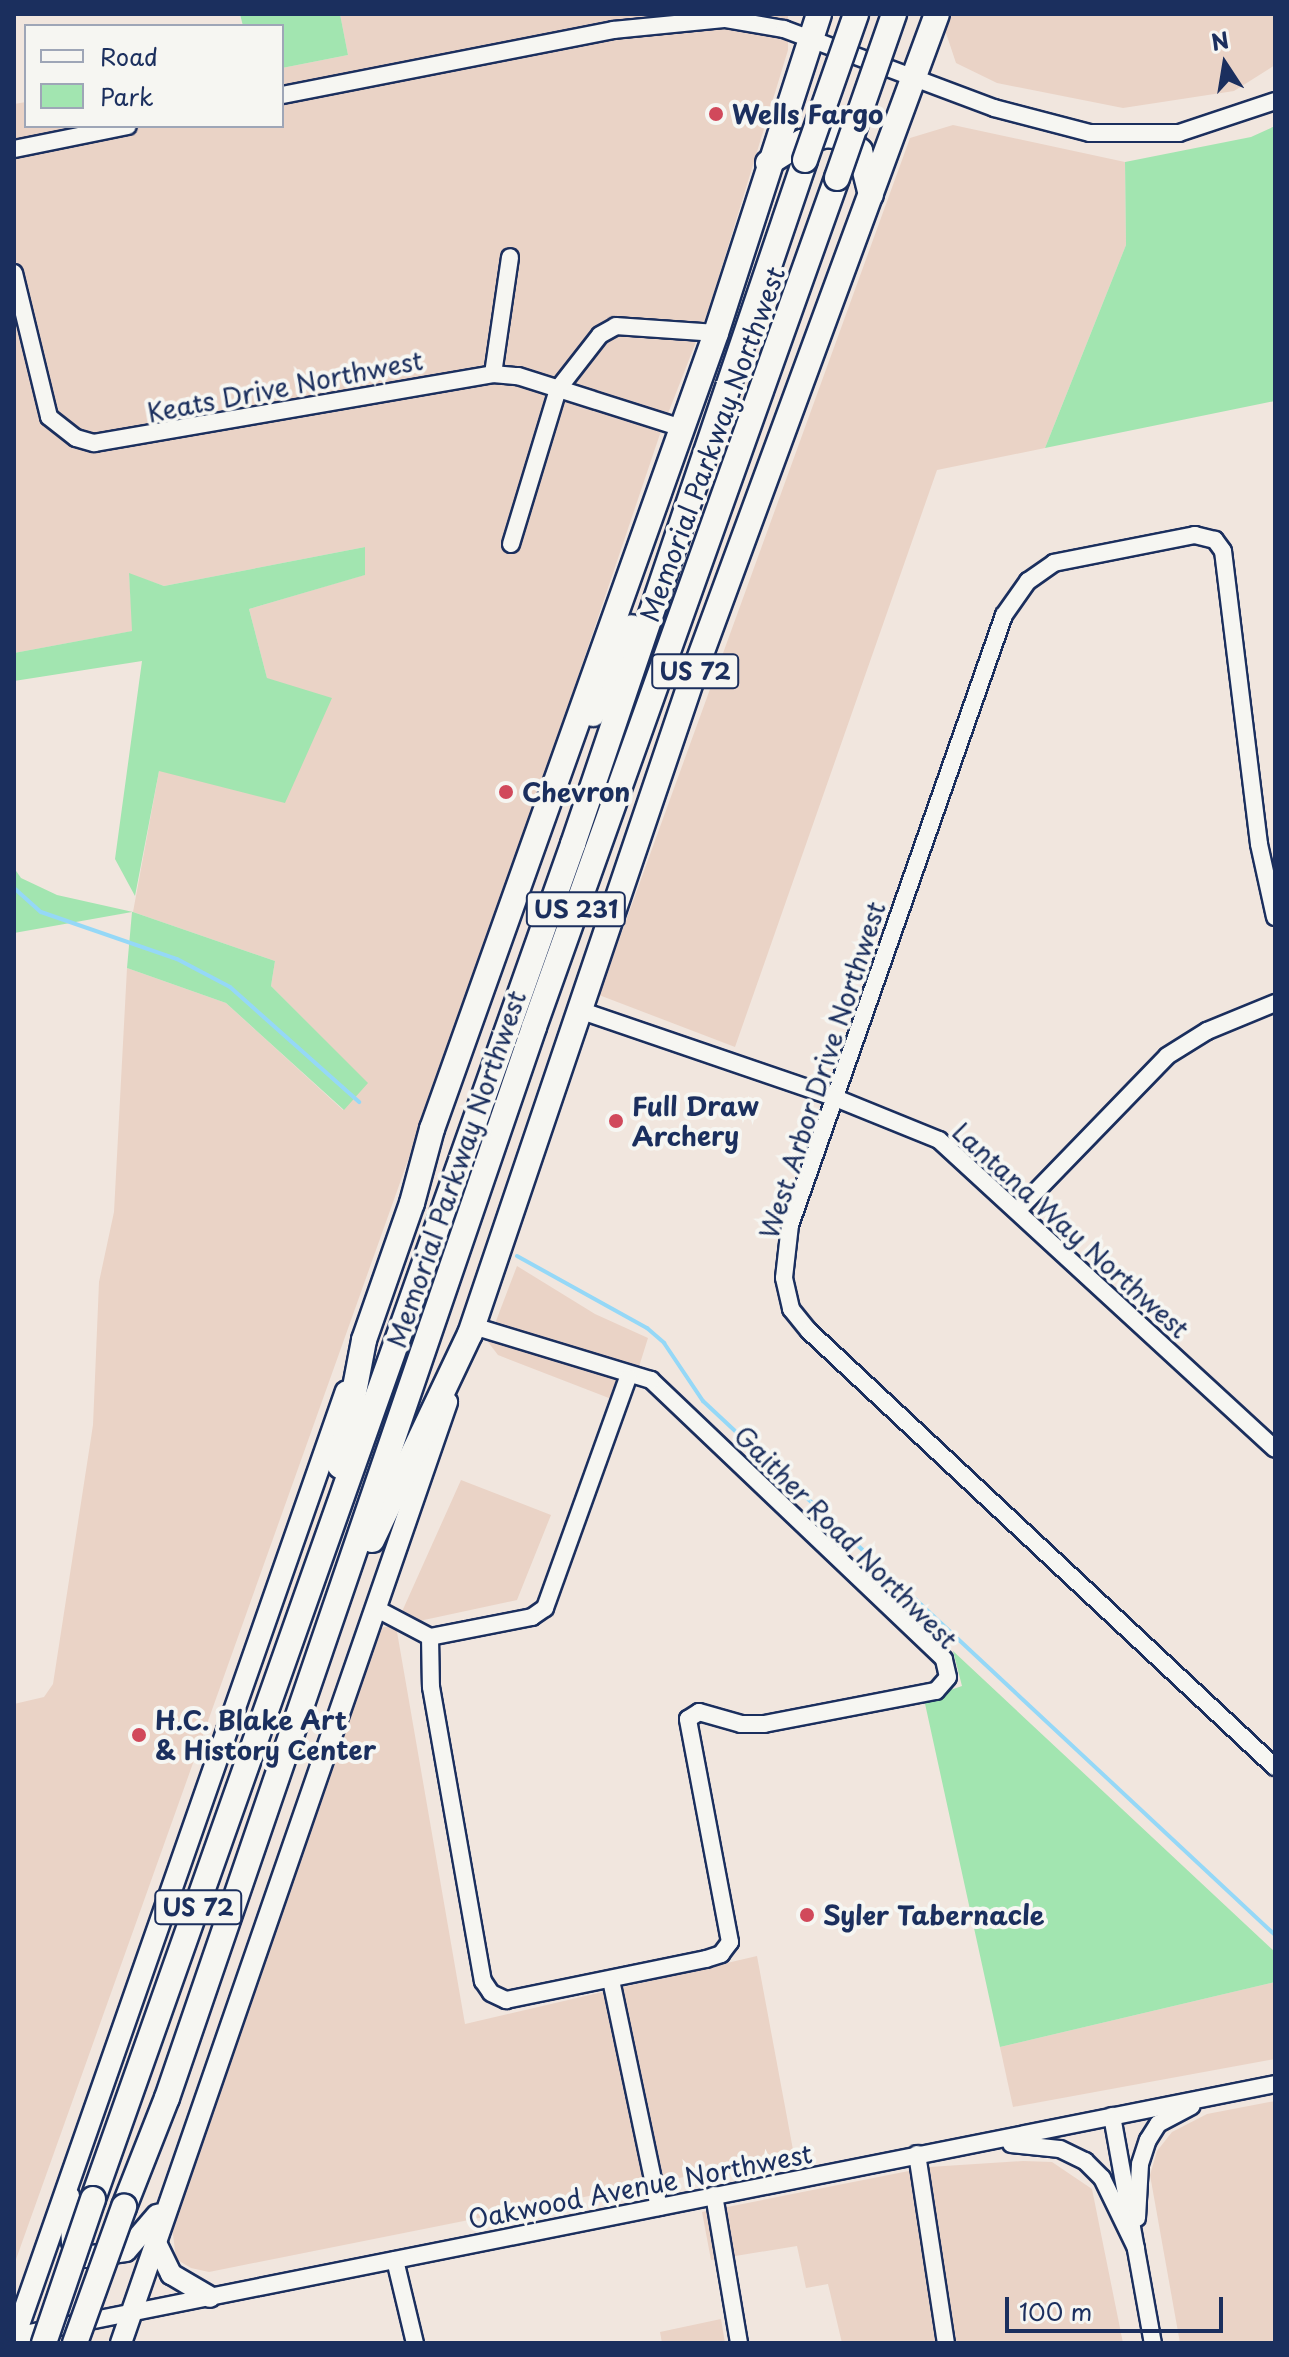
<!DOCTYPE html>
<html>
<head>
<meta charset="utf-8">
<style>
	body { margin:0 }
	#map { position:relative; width:1289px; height:2357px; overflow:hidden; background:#f1e6de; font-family:"Playpen Sans",sans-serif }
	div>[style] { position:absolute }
	.built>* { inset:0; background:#ead3c6 }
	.green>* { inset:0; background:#a2e5b0 }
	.stream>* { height:4px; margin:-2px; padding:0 2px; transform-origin:2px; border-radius:2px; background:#95d8f7 }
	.roads { filter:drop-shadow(2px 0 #1b2f5e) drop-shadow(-2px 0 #1b2f5e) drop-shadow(0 2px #1b2f5e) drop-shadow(0 -2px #1b2f5e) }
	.minor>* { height:16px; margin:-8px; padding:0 8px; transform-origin:8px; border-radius:8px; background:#f6f6f2 }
	.major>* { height:20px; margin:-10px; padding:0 10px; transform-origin:10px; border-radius:10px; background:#f6f6f2 }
	.highway>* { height:24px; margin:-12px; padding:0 12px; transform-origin:12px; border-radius:12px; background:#f6f6f2 }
	.bridges { filter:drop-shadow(2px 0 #1b2f5e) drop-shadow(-2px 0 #1b2f5e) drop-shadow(0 2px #1b2f5e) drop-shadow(0 -2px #1b2f5e) }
	.highway-bridge>* { height:24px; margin:-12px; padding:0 12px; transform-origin:12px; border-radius:12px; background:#f6f6f2 }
	.dots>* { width:22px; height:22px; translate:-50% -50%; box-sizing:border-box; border:4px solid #f6f6f2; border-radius:50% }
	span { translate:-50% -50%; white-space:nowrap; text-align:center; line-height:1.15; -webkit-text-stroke:8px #f6f6f2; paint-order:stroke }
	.shield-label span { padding:2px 6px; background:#f6f6f2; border:2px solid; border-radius:6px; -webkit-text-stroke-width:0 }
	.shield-label { font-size:24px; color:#1b2f5e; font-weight:700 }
	.poi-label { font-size:26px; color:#1b2f5e; font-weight:700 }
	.left { translate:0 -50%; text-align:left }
	.street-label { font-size:26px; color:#1b2f5e }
	.frame { position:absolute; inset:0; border:16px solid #1b2f5e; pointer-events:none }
	.legend { position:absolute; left:24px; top:24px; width:260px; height:104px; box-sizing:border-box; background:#f6f6f2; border:2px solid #9ea6b7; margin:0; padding:10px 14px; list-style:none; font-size:24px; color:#1b2f5e }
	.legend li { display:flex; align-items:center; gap:16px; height:40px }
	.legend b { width:40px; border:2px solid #9ea6b7 }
	.north { position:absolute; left:1185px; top:24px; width:80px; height:80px; -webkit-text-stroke:6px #f6f6f2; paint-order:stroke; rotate:348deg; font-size:22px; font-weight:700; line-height:32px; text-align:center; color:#1b2f5e }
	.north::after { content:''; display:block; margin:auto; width:28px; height:36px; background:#1b2f5e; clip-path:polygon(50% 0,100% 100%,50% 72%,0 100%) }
	.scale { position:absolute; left:1005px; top:2297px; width:218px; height:36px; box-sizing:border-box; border:4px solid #1b2f5e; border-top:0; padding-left:10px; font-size:24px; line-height:28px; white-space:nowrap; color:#1b2f5e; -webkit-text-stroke:6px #f6f6f2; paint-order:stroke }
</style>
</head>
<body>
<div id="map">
	<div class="built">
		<div style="clip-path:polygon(340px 14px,788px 14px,788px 50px,710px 306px,660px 434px,534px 807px,14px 2265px,14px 1704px,44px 1697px,53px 1684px,93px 1425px,99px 1282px,114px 1212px,127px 968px,226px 1003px,343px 1110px,367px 1083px,271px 986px,275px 961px,133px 912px,159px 771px,267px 678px,249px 609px,364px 575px,365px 547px,164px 586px,129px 574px,133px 631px,14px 653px,14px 104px,26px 102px,26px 126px,282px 126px,282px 68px,348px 55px)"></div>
		<div style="clip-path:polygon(946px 14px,1275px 14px,1275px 65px,1234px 91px,1123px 108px,997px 83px,956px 63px,943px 24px)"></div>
		<div style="clip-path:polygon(953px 125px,1125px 162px,1126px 245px,1045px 448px,937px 470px,735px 1047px,599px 995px,910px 138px)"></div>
		<div style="clip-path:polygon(517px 1266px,595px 1314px,648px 1338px,627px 1405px,498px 1355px,488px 1342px)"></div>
		<div style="clip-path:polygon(461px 1480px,551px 1515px,517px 1600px,396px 1626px,465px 2024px,757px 1956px,794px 2155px,209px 2272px,191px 2268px,176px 2259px,172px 2226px,380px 1628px,396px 1625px)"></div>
		<div style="clip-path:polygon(1275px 1982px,1275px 2059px,1013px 2107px,1000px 2047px)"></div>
		<div style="clip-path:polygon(1275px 2101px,1275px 2343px,1180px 2343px,1150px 2175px,1157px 2151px,1172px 2132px,1207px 2114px)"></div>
		<div style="clip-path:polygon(1023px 2161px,1052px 2162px,1092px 2189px,1123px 2343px,842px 2343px,828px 2284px,806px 2288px,797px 2246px,711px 2260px,702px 2212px,929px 2167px)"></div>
		<div style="clip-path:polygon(721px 2319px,725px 2343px,662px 2343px,660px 2332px)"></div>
	</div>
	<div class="green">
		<div style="clip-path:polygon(240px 14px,340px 14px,348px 55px,282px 68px,282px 26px,243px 26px)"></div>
		<div style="clip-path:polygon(1275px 126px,1275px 401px,1045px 448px,1126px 245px,1125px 162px,1251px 137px)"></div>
		<div style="clip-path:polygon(365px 547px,365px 575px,249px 609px,267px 678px,332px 698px,285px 803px,159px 771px,135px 896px,115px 859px,142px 661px,14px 681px,14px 653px,132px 631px,129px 573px,164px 586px)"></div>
		<div style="clip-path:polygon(14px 868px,21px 878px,57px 895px,133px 912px,275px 961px,271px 986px,368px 1083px,344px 1110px,226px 1003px,127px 968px,132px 912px,14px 933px)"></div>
		<div style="clip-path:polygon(953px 1651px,1275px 1952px,1275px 1982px,1000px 2047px,924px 1699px,962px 1686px)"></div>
	</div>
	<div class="stream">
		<div style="left:14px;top:888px;width:36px;rotate:42deg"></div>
		<div style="left:41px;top:912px;width:144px;rotate:19.1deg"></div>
		<div style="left:177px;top:959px;width:60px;rotate:27.8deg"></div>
		<div style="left:230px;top:987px;width:173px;rotate:41.7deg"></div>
		<div style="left:517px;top:1256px;width:149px;rotate:29deg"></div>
		<div style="left:647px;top:1328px;width:23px;rotate:41deg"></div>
		<div style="left:664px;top:1343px;width:70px;rotate:56.1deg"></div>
		<div style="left:703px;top:1401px;width:783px;rotate:43.03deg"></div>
	</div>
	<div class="roads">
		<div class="minor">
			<div style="left:282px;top:95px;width:337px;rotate:-11.1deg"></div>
			<div style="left:613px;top:30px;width:114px;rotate:-5.6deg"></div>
			<div style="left:726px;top:19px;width:59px;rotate:9.8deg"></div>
			<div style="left:784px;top:29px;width:224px;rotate:20.6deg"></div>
			<div style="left:994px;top:108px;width:99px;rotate:14.6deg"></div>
			<div style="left:1090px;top:133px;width:89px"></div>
			<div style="left:1179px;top:133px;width:101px;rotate:-18.4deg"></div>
			<div style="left:14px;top:149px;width:116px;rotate:-11.4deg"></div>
			<div style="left:14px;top:273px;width:148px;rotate:76.3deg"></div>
			<div style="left:49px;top:417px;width:34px;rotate:38deg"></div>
			<div style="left:76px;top:438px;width:19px;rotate:16deg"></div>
			<div style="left:94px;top:443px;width:405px;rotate:-9.8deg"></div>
			<div style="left:493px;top:374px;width:25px;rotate:5deg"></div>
			<div style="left:518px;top:376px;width:169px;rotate:17.6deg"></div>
			<div style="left:493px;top:374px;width:118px;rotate:-81.7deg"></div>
			<div style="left:511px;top:544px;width:162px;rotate:-73.1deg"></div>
			<div style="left:558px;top:389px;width:68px;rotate:-52.1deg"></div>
			<div style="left:600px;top:335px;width:18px;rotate:-29deg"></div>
			<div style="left:616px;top:326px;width:100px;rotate:4deg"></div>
			<div style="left:1275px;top:917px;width:75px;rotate:-102.4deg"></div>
			<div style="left:1259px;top:844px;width:295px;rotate:-97deg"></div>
			<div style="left:1223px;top:551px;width:14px;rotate:-126deg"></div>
			<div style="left:1215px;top:540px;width:21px;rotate:-166deg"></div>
			<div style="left:1195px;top:535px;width:144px;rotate:168.8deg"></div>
			<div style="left:1054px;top:563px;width:32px;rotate:145deg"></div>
			<div style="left:1028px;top:581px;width:42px;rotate:125.2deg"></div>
			<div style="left:1004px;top:615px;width:646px;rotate:109.33deg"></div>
			<div style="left:790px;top:1225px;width:53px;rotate:96.5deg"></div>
			<div style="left:784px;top:1278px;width:32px;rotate:77deg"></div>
			<div style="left:791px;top:1309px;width:28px;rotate:51deg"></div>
			<div style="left:809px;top:1331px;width:638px;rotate:43.1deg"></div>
			<div style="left:582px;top:1011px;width:265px;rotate:18.9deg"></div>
			<div style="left:833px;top:1097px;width:114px;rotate:22.1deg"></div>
			<div style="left:939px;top:1140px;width:456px;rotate:42.6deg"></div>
			<div style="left:1018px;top:1210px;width:214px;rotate:-45.9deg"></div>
			<div style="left:1167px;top:1056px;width:47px;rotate:-32deg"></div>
			<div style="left:1207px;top:1031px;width:74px;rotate:-22.4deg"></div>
			<div style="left:377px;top:1609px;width:60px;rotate:27.8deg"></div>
			<div style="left:430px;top:1637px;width:50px;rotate:88.9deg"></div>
			<div style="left:431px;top:1687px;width:299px;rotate:80deg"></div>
			<div style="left:483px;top:1981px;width:14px;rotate:56deg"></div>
			<div style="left:491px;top:1993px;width:17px;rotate:25deg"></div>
			<div style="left:506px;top:2000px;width:204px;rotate:-11.6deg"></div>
			<div style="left:706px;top:1959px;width:16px;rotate:-18deg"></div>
			<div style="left:721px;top:1954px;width:15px;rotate:-53deg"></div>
			<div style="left:730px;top:1942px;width:227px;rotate:-100.7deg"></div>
			<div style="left:688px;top:1719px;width:13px;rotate:-32deg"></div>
			<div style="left:699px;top:1712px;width:44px;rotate:15.9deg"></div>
			<div style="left:741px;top:1724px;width:23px"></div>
			<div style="left:764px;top:1724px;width:175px;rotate:-10.9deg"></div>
			<div style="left:936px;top:1691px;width:18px;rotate:-49deg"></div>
			<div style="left:948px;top:1677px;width:18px;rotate:-103deg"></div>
			<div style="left:944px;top:1659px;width:405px;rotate:-136.4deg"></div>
			<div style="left:651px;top:1380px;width:186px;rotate:-163.1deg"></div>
			<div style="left:430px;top:1637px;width:104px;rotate:-11.1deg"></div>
			<div style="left:532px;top:1617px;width:16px;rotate:-35deg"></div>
			<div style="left:545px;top:1608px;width:245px;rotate:-70.2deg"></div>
			<div style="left:611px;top:1980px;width:232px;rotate:78.1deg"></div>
			<div style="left:1112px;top:2116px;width:231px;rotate:79.8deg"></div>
			<div style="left:1011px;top:2144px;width:49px;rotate:5.8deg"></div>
			<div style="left:1060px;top:2149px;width:28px;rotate:26deg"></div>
			<div style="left:1085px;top:2161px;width:24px;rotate:45deg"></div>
			<div style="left:1102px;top:2178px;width:78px;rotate:64.1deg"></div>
			<div style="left:917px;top:2154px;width:191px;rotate:81.3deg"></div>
			<div style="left:714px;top:2195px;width:150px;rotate:80.4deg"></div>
			<div style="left:1137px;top:2218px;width:54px;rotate:-86.8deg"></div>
			<div style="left:1140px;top:2164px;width:25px;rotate:-72deg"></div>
			<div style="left:1148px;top:2140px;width:19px;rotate:-58deg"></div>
			<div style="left:1158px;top:2124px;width:38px;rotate:-28deg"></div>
			<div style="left:395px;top:2260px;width:85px;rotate:76.5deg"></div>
			<div style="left:14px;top:2336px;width:1286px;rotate:-11.3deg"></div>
		</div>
		<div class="major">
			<div style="left:69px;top:2196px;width:46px;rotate:86.3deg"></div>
			<div style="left:72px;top:2242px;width:20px;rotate:49deg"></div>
			<div style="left:85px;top:2257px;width:41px;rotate:-8.3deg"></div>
			<div style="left:126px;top:2251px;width:48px;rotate:-49.3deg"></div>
			<div style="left:155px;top:2241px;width:37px;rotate:64deg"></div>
			<div style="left:171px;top:2274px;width:45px;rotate:30.5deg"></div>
			<div style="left:14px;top:2339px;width:1004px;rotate:-70.7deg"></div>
			<div style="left:121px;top:2343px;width:996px;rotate:-70.89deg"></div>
		</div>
		<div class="highway">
			<div style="left:768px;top:163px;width:40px;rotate:-32deg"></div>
			<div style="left:802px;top:142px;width:25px;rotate:-16deg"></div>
			<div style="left:826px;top:135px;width:17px;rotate:7deg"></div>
			<div style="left:843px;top:137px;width:22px;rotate:39deg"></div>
			<div style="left:860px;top:151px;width:45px;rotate:76deg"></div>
			<div style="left:593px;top:714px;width:95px;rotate:-65.9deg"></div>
			<div style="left:340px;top:1466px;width:128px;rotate:-79.2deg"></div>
			<div style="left:364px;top:1340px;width:145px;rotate:-70.7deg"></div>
			<div style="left:412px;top:1203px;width:77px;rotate:-74.9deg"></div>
			<div style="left:432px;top:1129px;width:845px;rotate:-70.36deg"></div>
			<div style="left:716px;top:333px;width:335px;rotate:-72.1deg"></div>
			<div style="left:372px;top:1540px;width:228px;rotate:-64.6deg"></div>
			<div style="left:470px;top:1334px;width:698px;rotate:-71.28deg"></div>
			<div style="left:694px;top:673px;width:702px;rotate:-69.76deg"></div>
			<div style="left:93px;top:2199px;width:1438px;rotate:-70.49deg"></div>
			<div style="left:573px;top:844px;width:722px;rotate:-71.26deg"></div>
			<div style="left:124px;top:2207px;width:117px;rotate:-68.5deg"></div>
			<div style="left:167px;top:2098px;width:1132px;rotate:-71.08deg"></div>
			<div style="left:534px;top:1027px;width:901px;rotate:-70.36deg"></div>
		</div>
	</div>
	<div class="bridges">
		<div class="highway-bridge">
			<div style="left:805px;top:160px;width:155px;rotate:-70.7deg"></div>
			<div style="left:837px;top:178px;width:174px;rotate:-70.8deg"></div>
			<div style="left:44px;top:2343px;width:152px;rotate:-71.2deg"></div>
			<div style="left:75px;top:2343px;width:145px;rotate:-70.2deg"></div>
		</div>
	</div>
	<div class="dots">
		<div style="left:716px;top:114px;background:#d1495b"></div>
		<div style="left:506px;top:792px;background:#d1495b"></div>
		<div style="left:616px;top:1121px;background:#d1495b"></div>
		<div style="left:139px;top:1735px;background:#d1495b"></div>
		<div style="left:807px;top:1915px;background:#d1495b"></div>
	</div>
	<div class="shield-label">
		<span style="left:695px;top:671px">US 72</span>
		<span style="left:576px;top:909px">US 231</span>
		<span style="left:198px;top:1907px">US 72</span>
	</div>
	<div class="poi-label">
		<span class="left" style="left:732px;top:114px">Wells Fargo</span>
		<span class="left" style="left:522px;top:792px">Chevron</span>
		<span class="left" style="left:632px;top:1121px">Full Draw<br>Archery</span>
		<span class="left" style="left:155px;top:1735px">H.C. Blake Art<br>&amp; History Center</span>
		<span class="left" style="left:823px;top:1915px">Syler Tabernacle</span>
	</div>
	<div class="street-label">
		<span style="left:285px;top:386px;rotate:-11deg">Keats Drive Northwest</span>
		<span style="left:712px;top:444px;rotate:-70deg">Memorial Parkway Northwest</span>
		<span style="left:822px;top:1070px;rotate:-72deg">West Arbor Drive Northwest</span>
		<span style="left:456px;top:1169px;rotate:-71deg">Memorial Parkway Northwest</span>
		<span style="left:1071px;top:1230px;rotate:42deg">Lantana Way Northwest</span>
		<span style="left:846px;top:1537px;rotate:45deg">Gaither Road Northwest</span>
		<span style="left:640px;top:2186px;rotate:-11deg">Oakwood Avenue Northwest</span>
	</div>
	<div class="frame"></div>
	<ul class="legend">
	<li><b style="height:10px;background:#f6f6f2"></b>Road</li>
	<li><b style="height:22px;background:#a2e5b0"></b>Park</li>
	</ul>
	<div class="north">N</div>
	<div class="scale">100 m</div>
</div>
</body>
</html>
